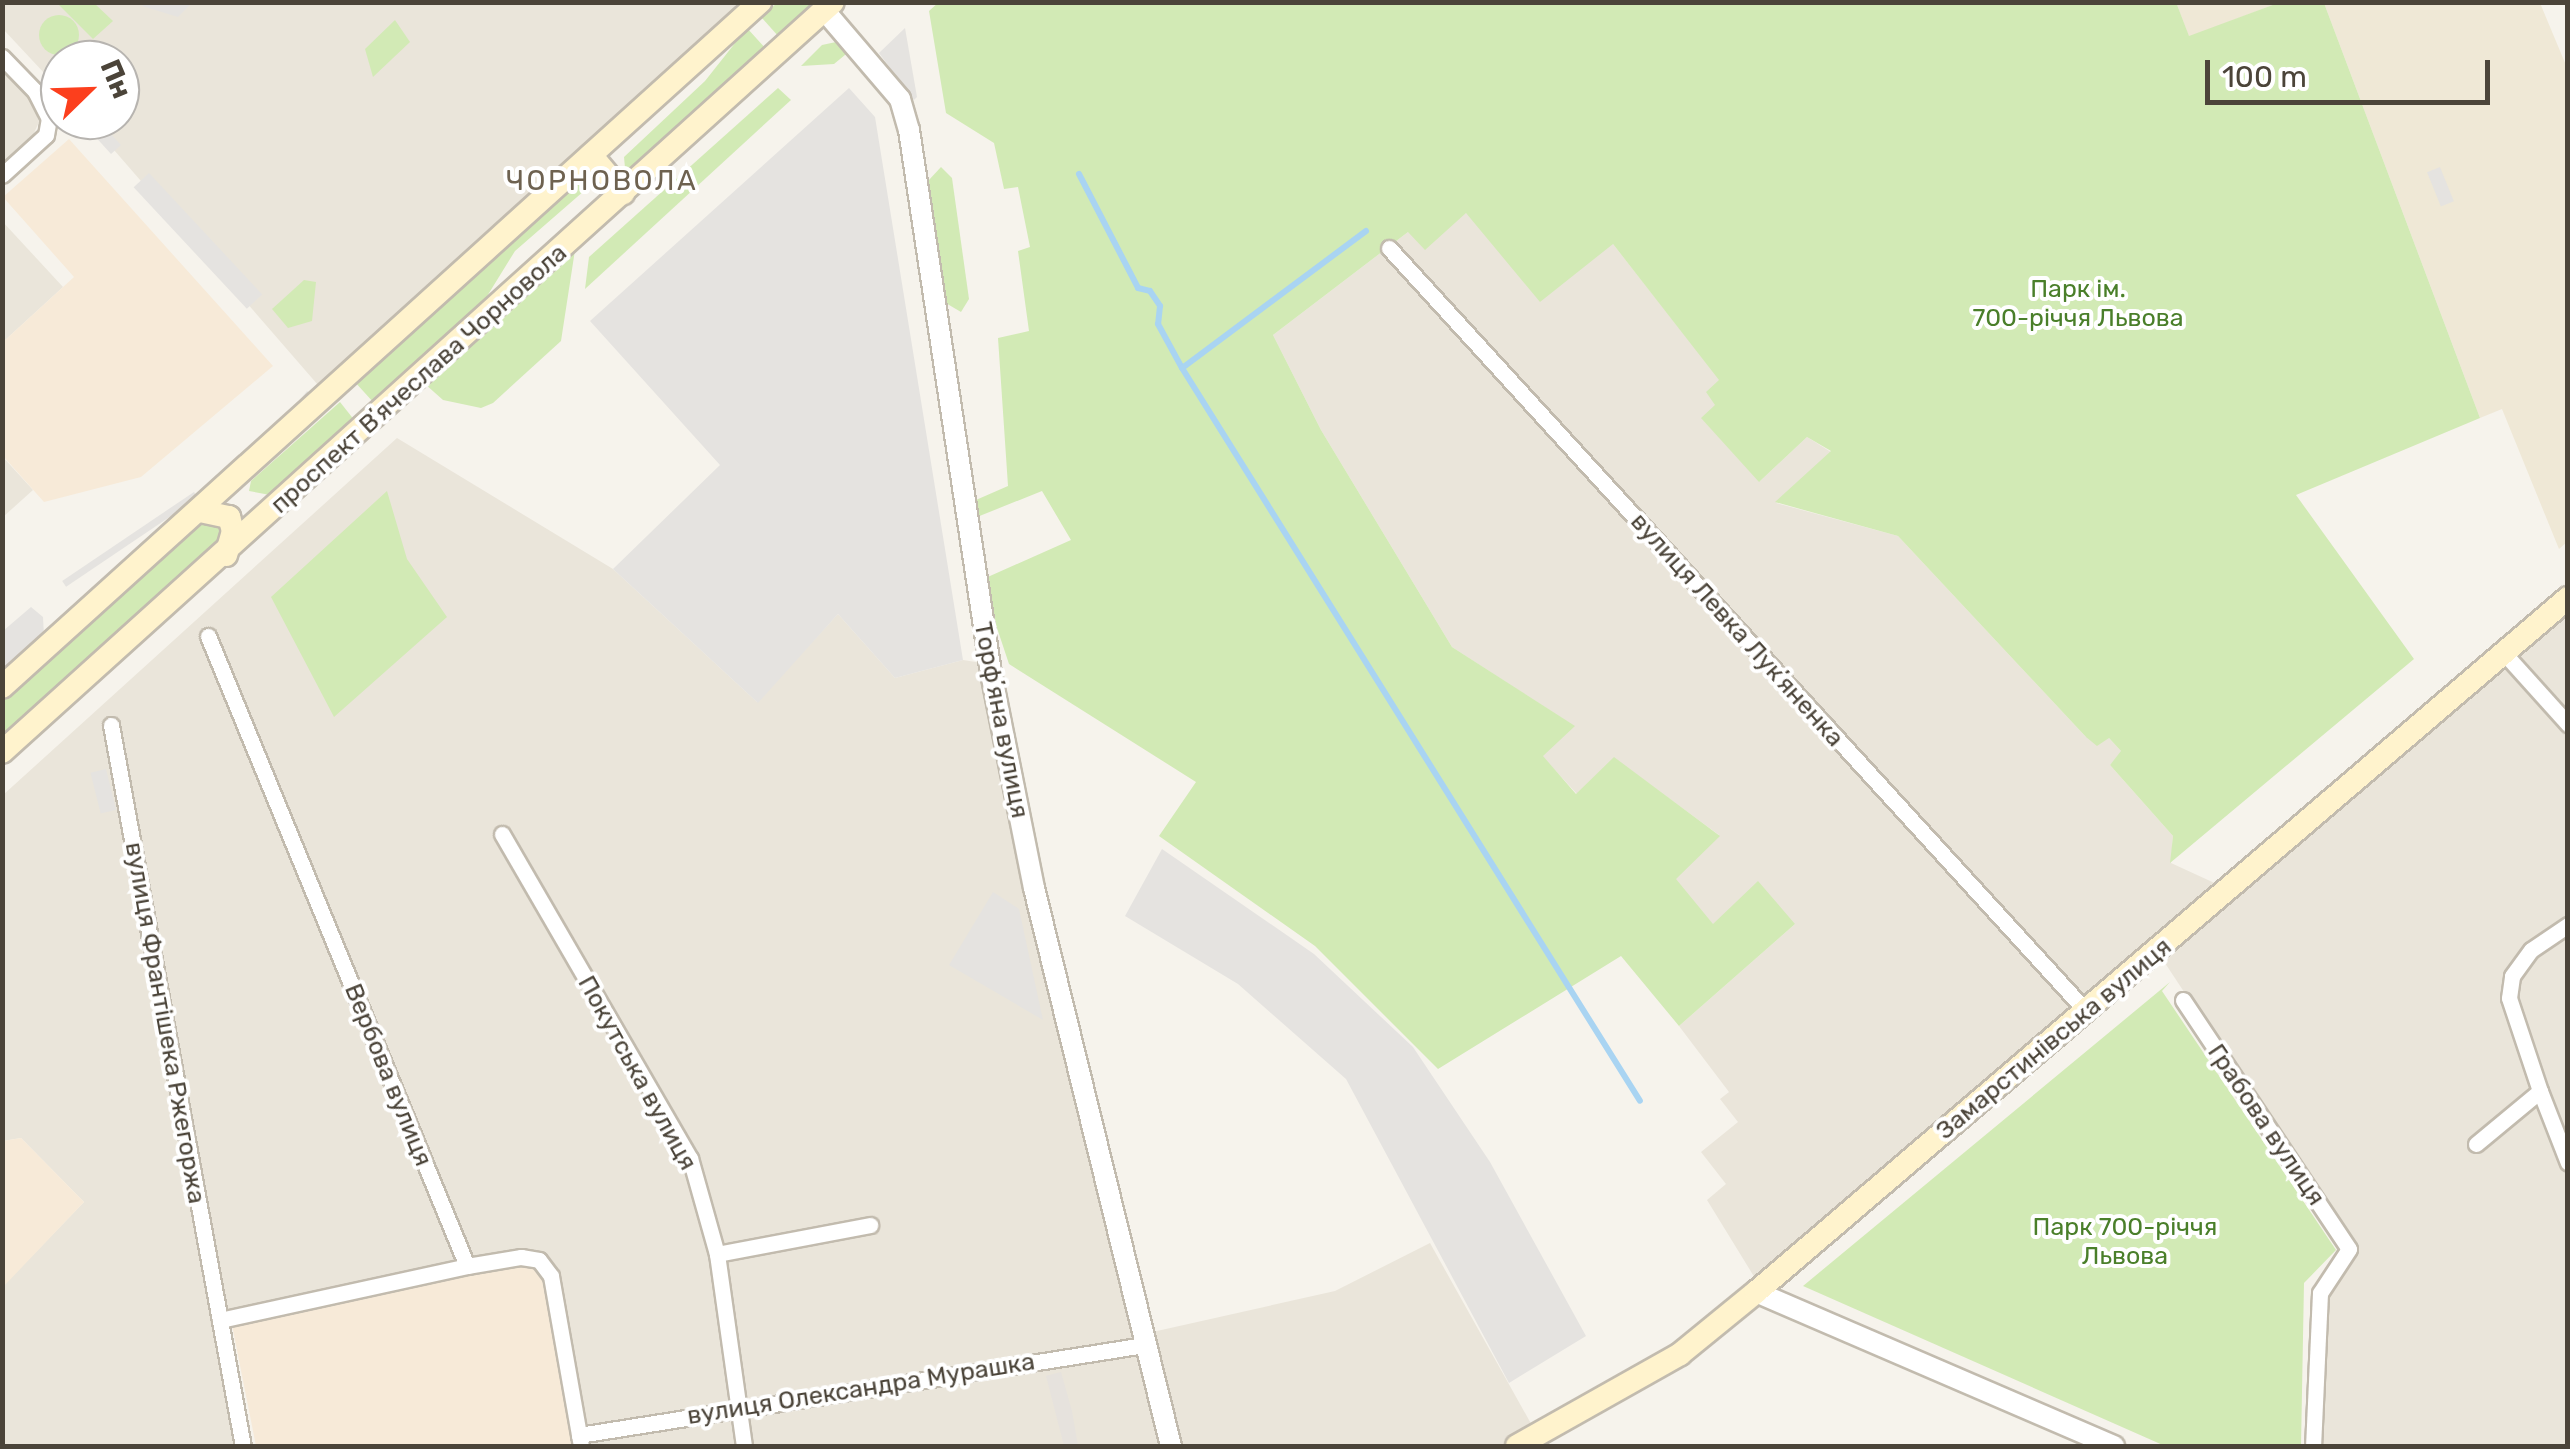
<!DOCTYPE html>
<html>
<head>
<meta charset="utf-8">
<style>
	body { margin:0 }
	#map { position:relative; width:2570px; height:1449px; overflow:hidden; background:#f6f3ec; font-family:Rubik,sans-serif }
	div>[style] { position:absolute }
	.residential>* { inset:0; background:#eae5da }
	.commercial>* { inset:0; background:#f7ead8 }
	.industrial>* { inset:0; background:#e6e2dd }
	.education>* { inset:0; background:#efe8d6 }
	.green>* { inset:0; background:#d2eab5 }
	.round { border-radius:50% }
	.parking>* { inset:0; background:#e5e3e0; transform-origin:0 0 }
	.stream>* { height:6px; margin:-3px; padding:0 3px; transform-origin:3px; border-radius:3px; background:#a9d4f2 }
	.roads { filter:drop-shadow(2px 0 #c2bbae) drop-shadow(-2px 0 #c2bbae) drop-shadow(0 2px #c2bbae) drop-shadow(0 -2px #c2bbae) }
	.minor>* { height:15px; margin:-7.5px; padding:0 7.5px; transform-origin:7.5px; border-radius:7.5px; background:#fff }
	.tertiary>* { height:20px; margin:-10px; padding:0 10px; transform-origin:10px; border-radius:10px; background:#fff }
	.secondary>* { height:22px; margin:-11px; padding:0 11px; transform-origin:11px; border-radius:11px; background:#fff3cd }
	span { translate:-50% -50%; white-space:nowrap; text-align:center; line-height:1.15; -webkit-text-stroke:8px #fff; paint-order:stroke }
	.park-label { font-size:25px; color:#4a7f2a }
	.street-label { font-size:25px; color:#4b4439 }
	.neighbourhood-label { font-size:28px; color:#6e6250; letter-spacing:2.5px }
	.frame { position:absolute; inset:0; border:5px solid #4b4439; pointer-events:none }
	.north { position:absolute; left:40px; top:40px; width:100px; height:100px; box-sizing:border-box; background:#fff; border:2px solid #b7b4b0; border-radius:50%; rotate:67deg; font-size:28px; font-weight:700; line-height:40px; text-align:center; color:#4b4439 }
	.north::after { content:''; display:block; margin:auto; width:35px; height:45px; background:#fc3f1d; clip-path:polygon(50% 0,100% 100%,50% 72%,0 100%) }
	.scale { position:absolute; left:2205px; top:60px; width:285px; height:45px; box-sizing:border-box; border:5px solid #4b4439; border-top:0; padding-left:12px; font-size:30px; line-height:35px; white-space:nowrap; color:#4b4439; -webkit-text-stroke:8px #fff; paint-order:stroke }
</style>
</head>
<body>
<div id="map">
	<div class="residential">
		<div style="clip-path:polygon(2px 3px,736px 3px,728px 23px,318px 385px,88px 120px,120px 120px,120px 60px,60px 60px,60px 90px,3px 29px)"></div>
		<div style="clip-path:polygon(3px 70px,32px 102px,39px 122px,30px 142px,3px 168px)"></div>
		<div style="clip-path:polygon(1466px 213px,1613px 244px,1720px 380px,1715px 404px,1760px 481px,1807px 437px,1831px 452px,1776px 503px,1898px 536px,2086px 737px,2108px 737px,2122px 752px,2110px 765px,2173px 836px,2171px 863px,2221px 886px,1758px 1283px,1707px 1200px,1726px 1184px,1701px 1152px,1738px 1122px,1720px 1099px,1729px 1092px,1679px 1026px,1795px 924px,1713px 925px,1675px 879px,1719px 835px,1614px 758px,1577px 794px,1542px 756px,1574px 726px,1452px 647px,1321px 430px,1273px 335px,1408px 232px)"></div>
		<div style="clip-path:polygon(2px 221px,63px 287px,3px 342px,2px 342px)"></div>
		<div style="clip-path:polygon(397px 438px,613px 569px,757px 702px,838px 614px,895px 678px,963px 660px,982px 663px,1134px 1338px,1165px 1446px,591px 1446px,559px 1282px,544px 1255px,520px 1250px,213px 1313px,241px 1446px,3px 1446px,2px 1287px,84px 1202px,21px 1138px,3px 1141px,3px 795px)"></div>
		<div style="clip-path:polygon(2px 456px,33px 490px,3px 517px,2px 517px)"></div>
		<div style="clip-path:polygon(2567px 601px,2567px 1446px,2321px 1446px,2326px 1290px,2356px 1253px,2163px 960px)"></div>
		<div style="clip-path:polygon(1430px 1243px,1534px 1429px,1503px 1446px,1178px 1446px,1148px 1333px,1335px 1291px)"></div>
	</div>
	<div class="commercial">
		<div style="clip-path:polygon(69px 139px,273px 366px,141px 477px,44px 502px,3px 456px,3px 342px,74px 277px,3px 197px)"></div>
		<div style="clip-path:polygon(21px 1138px,84px 1202px,3px 1287px,3px 1141px)"></div>
		<div style="clip-path:polygon(523px 1263px,534px 1266px,545px 1284px,573px 1446px,256px 1446px,232px 1325px)"></div>
	</div>
	<div class="industrial">
		<div style="clip-path:polygon(1061px 1372px,1072px 1411px,1078px 1446px,1064px 1446px,1046px 1376px)"></div>
	</div>
	<div class="education">
		<div style="clip-path:polygon(2176px 2px,2278px 3px,2189px 37px)"></div>
		<div style="clip-path:polygon(2324px 3px,2540px 3px,2568px 70px,2568px 541px,2559px 549px,2502px 409px,2480px 418px)"></div>
	</div>
	<div class="green">
		<div style="clip-path:polygon(939px 2px,2176px 2px,2189px 36px,2278px 3px,2324px 3px,2480px 418px,2296px 495px,2414px 659px,2170px 863px,2173px 836px,2110px 765px,2121px 751px,2109px 738px,2097px 746px,2086px 737px,1898px 536px,1775px 502px,1831px 451px,1807px 437px,1759px 482px,1701px 418px,1715px 405px,1706px 392px,1719px 380px,1613px 244px,1540px 302px,1466px 213px,1425px 250px,1408px 232px,1273px 335px,1321px 430px,1452px 647px,1575px 726px,1543px 756px,1576px 794px,1614px 757px,1720px 836px,1676px 879px,1713px 924px,1758px 881px,1795px 924px,1679px 1026px,1621px 956px,1438px 1069px,1315px 946px,1159px 836px,1196px 782px,1009px 664px,981px 580px,1071px 540px,1042px 491px,972px 519px,969px 503px,1008px 486px,998px 338px,1029px 331px,1018px 251px,1030px 247px,1018px 187px,1004px 189px,994px 143px,946px 113px,929px 11px)"></div>
		<div style="clip-path:polygon(57px 3px,94px 3px,113px 21px,93px 39px)"></div>
		<div style="clip-path:polygon(777px 3px,817px 3px,779px 37px,761px 17px)"></div>
		<div class="round" style="left:39px;top:15px;width:40px;height:40px"></div>
		<div style="clip-path:polygon(395px 20px,410px 42px,373px 77px,365px 49px)"></div>
		<div style="clip-path:polygon(747px 28px,766px 49px,633px 168px,625px 168px,624px 157px,705px 81px)"></div>
		<div style="clip-path:polygon(836px 42px,851px 50px,834px 64px,801px 66px,822px 45px)"></div>
		<div style="clip-path:polygon(778px 88px,791px 100px,585px 289px,589px 257px)"></div>
		<div style="clip-path:polygon(941px 167px,952px 178px,969px 299px,961px 312px,944px 302px,928px 181px)"></div>
		<div style="clip-path:polygon(582px 175px,592px 184px,515px 251px,481px 306px,374px 403px,354px 381px)"></div>
		<div style="clip-path:polygon(575px 250px,561px 341px,493px 403px,481px 408px,443px 400px,425px 384px)"></div>
		<div style="clip-path:polygon(304px 280px,316px 282px,312px 321px,288px 328px,272px 309px)"></div>
		<div style="clip-path:polygon(340px 402px,355px 421px,270px 495px,249px 491px,251px 481px)"></div>
		<div style="clip-path:polygon(387px 491px,407px 559px,447px 617px,334px 717px,271px 597px)"></div>
		<div style="clip-path:polygon(207px 519px,224px 526px,225px 539px,3px 738px,2px 702px)"></div>
		<div style="clip-path:polygon(2170px 982px,2162px 991px,2336px 1250px,2304px 1283px,2301px 1446px,2165px 1446px,1803px 1286px)"></div>
	</div>
	<div class="parking">
		<div style="clip-path:polygon(146px 2px,179px 3px,190px 5px,178px 17px,142px 6px)"></div>
		<div style="clip-path:polygon(905px 28px,917px 97px,914px 100px,879px 53px)"></div>
		<div style="clip-path:polygon(849px 88px,875px 117px,963px 660px,895px 678px,838px 614px,758px 703px,613px 569px,720px 465px,590px 321px)"></div>
		<div style="clip-path:polygon(98px 120px,121px 145px,111px 154px,82px 122px)"></div>
		<div style="left:2440px;top:167px;width:37px;height:14px;rotate:68deg"></div>
		<div style="left:149px;top:173px;width:166px;height:21px;rotate:47deg"></div>
		<div style="left:307px;top:391px;width:6px;height:144px;rotate:39deg"></div>
		<div style="left:194px;top:492px;width:7px;height:159px;rotate:56deg"></div>
		<div style="clip-path:polygon(31px 607px,43px 617px,44px 637px,3px 675px,3px 631px)"></div>
		<div style="left:106px;top:769px;width:42px;height:16px;rotate:76deg"></div>
		<div style="clip-path:polygon(1162px 849px,1314px 954px,1413px 1047px,1490px 1162px,1586px 1336px,1509px 1383px,1346px 1079px,1238px 984px,1125px 916px)"></div>
		<div style="clip-path:polygon(993px 892px,1019px 909px,1043px 1020px,949px 965px)"></div>
	</div>
	<div class="stream">
		<div style="left:1079px;top:174px;width:128px;rotate:62.6deg"></div>
		<div style="left:1138px;top:288px;width:12px;rotate:14deg"></div>
		<div style="left:1150px;top:291px;width:18px;rotate:56deg"></div>
		<div style="left:1160px;top:306px;width:18px;rotate:96deg"></div>
		<div style="left:1158px;top:324px;width:50px;rotate:61.4deg"></div>
		<div style="left:1366px;top:231px;width:229px;rotate:143.3deg"></div>
		<div style="left:1182px;top:368px;width:864px;rotate:58deg"></div>
	</div>
	<div class="roads">
		<div class="minor">
			<div style="left:2px;top:57px;width:47px;rotate:45.9deg"></div>
			<div style="left:35px;top:91px;width:30px;rotate:63deg"></div>
			<div style="left:49px;top:118px;width:17px;rotate:100deg"></div>
			<div style="left:46px;top:135px;width:59px;rotate:137.7deg"></div>
			<div style="left:1389px;top:248px;width:1033px;rotate:47.59deg"></div>
			<div style="left:208px;top:636px;width:681px;rotate:67.65deg"></div>
			<div style="left:467px;top:1266px;width:55px;rotate:-9.5deg"></div>
			<div style="left:521px;top:1257px;width:18px;rotate:9deg"></div>
			<div style="left:539px;top:1260px;width:20px;rotate:53deg"></div>
			<div style="left:551px;top:1276px;width:173px;rotate:80deg"></div>
			<div style="left:2504px;top:653px;width:96px;rotate:48deg"></div>
			<div style="left:111px;top:725px;width:733px;rotate:79.63deg"></div>
			<div style="left:502px;top:834px;width:375px;rotate:59.9deg"></div>
			<div style="left:690px;top:1158px;width:100px;rotate:74.3deg"></div>
			<div style="left:717px;top:1254px;width:194px;rotate:82deg"></div>
			<div style="left:2183px;top:1000px;width:299px;rotate:56.3deg"></div>
			<div style="left:2349px;top:1249px;width:53px;rotate:123.4deg"></div>
			<div style="left:2320px;top:1293px;width:153px;rotate:92.6deg"></div>
			<div style="left:2540px;top:1091px;width:77px;rotate:68.7deg"></div>
			<div style="left:2476px;top:1144px;width:83px;rotate:-39.6deg"></div>
			<div style="left:2540px;top:1091px;width:98px;rotate:-108.4deg"></div>
			<div style="left:2509px;top:998px;width:22px;rotate:-82deg"></div>
			<div style="left:2512px;top:976px;width:32px;rotate:-54deg"></div>
			<div style="left:2531px;top:950px;width:45px;rotate:-34deg"></div>
			<div style="left:717px;top:1254px;width:156px;rotate:-10.7deg"></div>
			<div style="left:220px;top:1320px;width:253px;rotate:-12.3deg"></div>
			<div style="left:579px;top:1435px;width:572px;rotate:-9.05deg"></div>
		</div>
		<div class="tertiary">
			<div style="left:824px;top:10px;width:117px;rotate:49.5deg"></div>
			<div style="left:900px;top:99px;width:32px;rotate:74deg"></div>
			<div style="left:909px;top:130px;width:549px;rotate:81.41deg"></div>
			<div style="left:991px;top:673px;width:219px;rotate:78.7deg"></div>
			<div style="left:1034px;top:888px;width:575px;rotate:76.21deg"></div>
			<div style="left:1756px;top:1292px;width:390px;rotate:23.3deg"></div>
		</div>
		<div class="secondary">
			<div style="left:591px;top:155px;width:50px;rotate:49.9deg"></div>
			<div style="left:200px;top:511px;width:30px;rotate:12deg"></div>
			<div style="left:229px;top:517px;width:15px;rotate:74deg"></div>
			<div style="left:233px;top:531px;width:25px;rotate:106deg"></div>
			<div style="left:2px;top:687px;width:1022px;rotate:-42.1deg"></div>
			<div style="left:2px;top:752px;width:1119px;rotate:-42.07deg"></div>
			<div style="left:1517px;top:1446px;width:187px;rotate:-29.4deg"></div>
			<div style="left:1680px;top:1354px;width:98px;rotate:-39.2deg"></div>
			<div style="left:1756px;top:1292px;width:1068px;rotate:-40.52deg"></div>
		</div>
	</div>
	<div class="park-label">
		<span style="left:2078px;top:304px">Парк ім.<br>700-річчя Львова</span>
		<span style="left:2125px;top:1242px">Парк 700-річчя<br>Львова</span>
	</div>
	<div class="street-label">
		<span style="left:419px;top:379px;rotate:-42deg">проспект Вʼячеслава Чорновола</span>
		<span style="left:1737px;top:630px;rotate:48deg">вулиця Левка Лукʼяненка</span>
		<span style="left:1001px;top:720px;rotate:79deg">Торфʼяна вулиця</span>
		<span style="left:165px;top:1023px;rotate:80deg">вулиця Франтішека Ржегоржа</span>
		<span style="left:2054px;top:1039px;rotate:-40deg">Замарстинівська вулиця</span>
		<span style="left:637px;top:1073px;rotate:61deg">Покутська вулиця</span>
		<span style="left:388px;top:1075px;rotate:68deg">Вербова вулиця</span>
		<span style="left:2266px;top:1125px;rotate:56deg">Грабова вулиця</span>
		<span style="left:861px;top:1389px;rotate:-9deg">вулиця Олександра Мурашка</span>
	</div>
	<div class="neighbourhood-label">
		<span style="left:602px;top:181px">ЧОРНОВОЛА</span>
	</div>
	<div class="frame"></div>
	<div class="north">Пн</div>
	<div class="scale">100 m</div>
</div>
</body>
</html>
